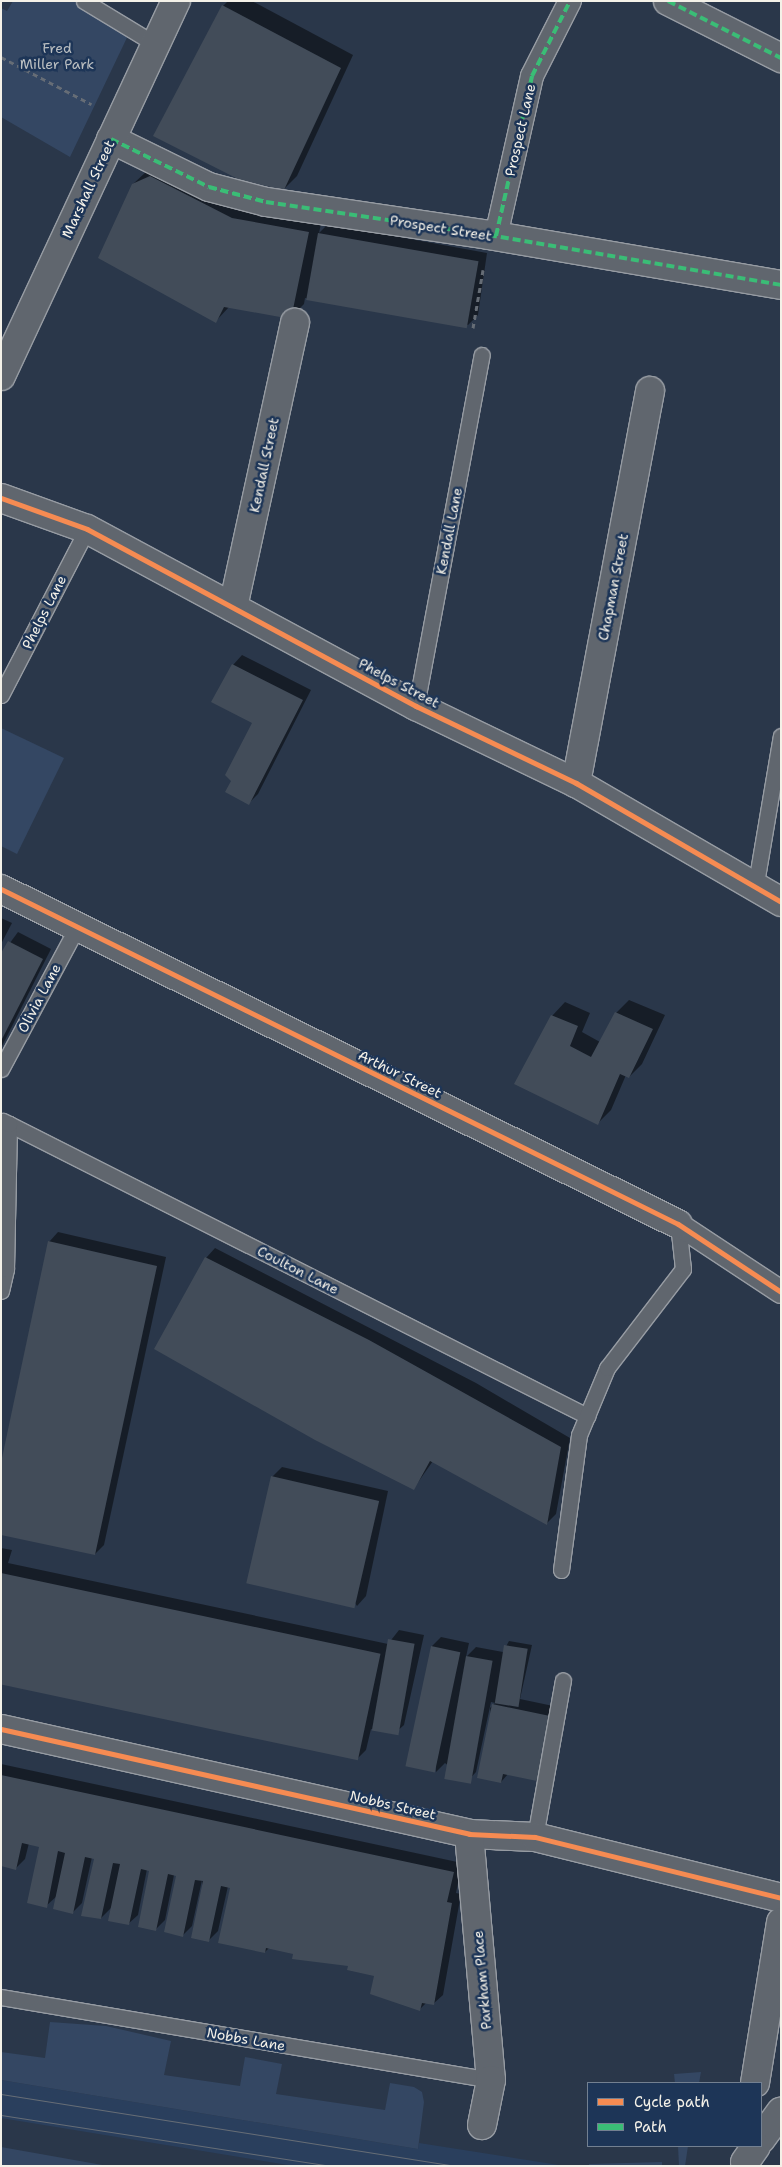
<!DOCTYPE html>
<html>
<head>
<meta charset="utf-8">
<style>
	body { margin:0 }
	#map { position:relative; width:782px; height:2167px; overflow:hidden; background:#2a374a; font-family:"Shantell Sans",sans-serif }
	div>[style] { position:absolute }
	.built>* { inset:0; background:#2a3f5d }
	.green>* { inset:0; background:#344763 }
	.shadow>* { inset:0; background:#0007 }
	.building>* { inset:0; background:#424c59; transform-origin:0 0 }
	.path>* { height:3px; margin-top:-1.5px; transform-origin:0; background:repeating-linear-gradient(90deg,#666d76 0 5px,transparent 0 9px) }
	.roads { filter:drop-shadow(1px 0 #979ca3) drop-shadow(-1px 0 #979ca3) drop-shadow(0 1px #979ca3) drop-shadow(0 -1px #979ca3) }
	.service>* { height:15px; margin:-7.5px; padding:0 7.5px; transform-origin:7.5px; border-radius:7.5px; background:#60666e }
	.pedestrian>* { height:22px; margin:-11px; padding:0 11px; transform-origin:11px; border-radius:11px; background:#60666e }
	.minor>* { height:28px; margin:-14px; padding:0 14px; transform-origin:14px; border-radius:14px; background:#60666e }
	.primary>* { height:28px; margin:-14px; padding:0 14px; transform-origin:14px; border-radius:14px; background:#60666e }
	.motorway>* { height:28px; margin:-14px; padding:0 14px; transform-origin:14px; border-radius:14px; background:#60666e }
	.tram>* { height:1px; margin:-0.5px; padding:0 0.5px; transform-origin:0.5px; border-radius:0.5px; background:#666d76 }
	.quiet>* { height:4px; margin-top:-2px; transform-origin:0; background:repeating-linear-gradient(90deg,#3abd76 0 8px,transparent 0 12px) }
	.cycleway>* { height:5px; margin:-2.5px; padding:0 2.5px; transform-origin:2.5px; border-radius:2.5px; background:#f68b52 }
	span { translate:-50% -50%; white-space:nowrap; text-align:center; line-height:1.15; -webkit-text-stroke:5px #1d3557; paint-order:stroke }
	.park-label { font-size:14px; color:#bbbfc1 }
	.street-label { font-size:14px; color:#f4f1e8 }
	.frame { position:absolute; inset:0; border:2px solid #f4f1e8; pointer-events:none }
	.legend { position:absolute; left:587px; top:2082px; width:175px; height:65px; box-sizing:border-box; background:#1d3557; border:1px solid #738091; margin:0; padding:6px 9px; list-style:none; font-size:15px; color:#f4f1e8 }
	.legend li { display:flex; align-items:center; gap:10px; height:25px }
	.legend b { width:25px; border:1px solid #738091 }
</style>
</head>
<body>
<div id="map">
	<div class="built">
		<div style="clip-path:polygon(1px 2080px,418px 2149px,419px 2143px,565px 2166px,294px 2166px,1px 2118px)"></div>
	</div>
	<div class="green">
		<div style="clip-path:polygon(13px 1px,90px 1px,133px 25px,70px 157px,1px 117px,1px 8px,7px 11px)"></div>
		<div style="clip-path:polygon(1px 728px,64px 758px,17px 854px,1px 846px)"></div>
		<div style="clip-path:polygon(50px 2022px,106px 2026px,171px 2041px,164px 2075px,240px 2086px,245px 2057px,282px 2064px,276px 2094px,385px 2110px,390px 2083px,414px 2087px,422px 2092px,424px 2102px,418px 2149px,1px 2080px,1px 2052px,45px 2058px)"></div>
		<div style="clip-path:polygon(701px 2072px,699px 2083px,675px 2083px,674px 2074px)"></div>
		<div style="clip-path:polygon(678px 2146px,688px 2146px,685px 2166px,679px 2166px)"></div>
		<div style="clip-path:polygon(1px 2147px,108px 2166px,1px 2166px)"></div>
		<div style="clip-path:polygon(662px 2162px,662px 2166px,589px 2166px,589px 2164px)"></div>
	</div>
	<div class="shadow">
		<div style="clip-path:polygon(228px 1px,252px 1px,353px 55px,297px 176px,284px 189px,223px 6px)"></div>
		<div style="clip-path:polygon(147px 171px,322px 219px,319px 233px,328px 224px,487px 253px,478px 315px,468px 325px,305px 298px,304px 304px,291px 317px,229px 307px,216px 321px,133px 184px)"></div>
		<div style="clip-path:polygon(242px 655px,311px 690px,258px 794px,249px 803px,233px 780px,254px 722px,233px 665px)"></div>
		<div style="clip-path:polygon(1px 918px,12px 923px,1px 944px)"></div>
		<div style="clip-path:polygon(18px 932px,51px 949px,1px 1048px,1px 955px)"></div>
		<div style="clip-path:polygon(629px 1000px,665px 1015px,642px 1064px,629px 1077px,626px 1075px,611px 1110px,598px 1123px,552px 1016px,565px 1002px,590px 1013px,582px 1032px,600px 1042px,616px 1013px)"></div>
		<div style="clip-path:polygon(58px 1232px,166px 1257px,104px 1545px,95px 1554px,1px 1534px,1px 1482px,49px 1242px)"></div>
		<div style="clip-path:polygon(215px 1248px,476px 1383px,570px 1438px,556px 1514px,547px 1523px,433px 1461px,414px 1488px,206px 1258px)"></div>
		<div style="clip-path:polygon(282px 1467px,388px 1491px,366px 1596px,357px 1606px,272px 1477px)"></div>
		<div style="clip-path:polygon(1px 1548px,12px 1550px,8px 1563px,388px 1644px,399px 1630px,424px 1635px,404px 1725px,394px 1734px,371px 1729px,366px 1750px,357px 1759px,1px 1682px)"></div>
		<div style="clip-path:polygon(441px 1637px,469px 1643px,466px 1657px,476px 1647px,503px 1652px,509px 1641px,532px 1645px,520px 1699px,558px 1707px,546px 1770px,537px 1780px,508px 1774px,501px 1782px,490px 1708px,495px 1703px,491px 1702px,476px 1772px,467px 1782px,445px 1763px,436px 1772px,432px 1646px)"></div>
		<div style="clip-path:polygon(1px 1764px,462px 1863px,456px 1893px,461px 1894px,443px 1995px,433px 2004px,426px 2003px,420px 2009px,376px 1975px,349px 1965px,269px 1948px,265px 1952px,232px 1887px,228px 1886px,218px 1931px,209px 1940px,202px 1880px,192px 1926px,183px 1935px,177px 1875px,174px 1875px,165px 1920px,156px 1929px,151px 1870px,147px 1869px,138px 1915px,128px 1924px,112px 1907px,101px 1918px,95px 1858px,92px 1857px,82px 1903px,73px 1912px,57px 1896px,46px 1906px,41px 1846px,29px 1843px,25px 1859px,16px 1868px,1px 1865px)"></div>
	</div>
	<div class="building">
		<div style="clip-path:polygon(222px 5px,341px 68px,284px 190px,240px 180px,153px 136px)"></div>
		<div style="clip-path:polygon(150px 176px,232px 218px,309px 232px,291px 319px,224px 307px,216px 323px,98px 258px,132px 184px)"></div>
		<div style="left:318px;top:233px;width:163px;height:68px;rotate:10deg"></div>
		<div style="clip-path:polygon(232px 664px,303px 700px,249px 805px,225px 792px,231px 781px,225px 775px,252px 723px,211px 702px)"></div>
		<div style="clip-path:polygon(8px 941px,43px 959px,1px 1041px,1px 953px)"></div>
		<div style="clip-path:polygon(615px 1012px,653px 1029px,629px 1078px,620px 1074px,598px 1125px,514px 1084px,551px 1015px,578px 1026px,570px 1046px,591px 1057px)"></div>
		<div style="clip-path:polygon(48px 1241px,157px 1266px,95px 1555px,1px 1535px,2px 1458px)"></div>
		<div style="clip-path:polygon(205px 1257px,369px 1340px,561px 1447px,547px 1525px,430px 1461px,414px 1490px,315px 1440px,154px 1349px)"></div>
		<div style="left:271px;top:1476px;width:111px;height:110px;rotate:13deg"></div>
		<div style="left:1px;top:1573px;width:388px;height:109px;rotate:12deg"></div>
		<div style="left:388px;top:1639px;width:27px;height:93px;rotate:10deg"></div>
		<div style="left:504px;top:1645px;width:24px;height:59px;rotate:9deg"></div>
		<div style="left:431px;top:1646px;width:30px;height:123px;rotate:12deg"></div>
		<div style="left:466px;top:1656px;width:27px;height:125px;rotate:10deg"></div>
		<div style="clip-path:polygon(492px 1704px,550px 1716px,537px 1781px,503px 1774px,501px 1783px,477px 1778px)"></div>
		<div style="clip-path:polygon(1px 1775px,454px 1872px,447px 1902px,452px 1903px,434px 2005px,422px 2003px,420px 2011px,370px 1994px,374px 1976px,347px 1970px,348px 1966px,292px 1959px,293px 1954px,266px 1948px,265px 1953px,218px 1943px,230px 1888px,221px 1886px,209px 1942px,191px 1938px,203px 1881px,195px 1880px,183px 1937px,164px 1932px,176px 1876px,168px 1874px,156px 1931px,138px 1927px,149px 1871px,141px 1869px,129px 1925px,108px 1921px,120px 1864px,113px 1863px,101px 1919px,81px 1916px,94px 1859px,85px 1857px,73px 1914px,53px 1909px,65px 1853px,58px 1851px,47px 1908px,27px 1903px,39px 1847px,22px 1843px,16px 1870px,1px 1866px)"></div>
	</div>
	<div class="path">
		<div style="left:1px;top:57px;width:102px;rotate:27.6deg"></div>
		<div style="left:473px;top:328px;width:59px;rotate:-80.2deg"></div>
	</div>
	<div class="roads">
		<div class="service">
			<div style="left:84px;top:1px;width:83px;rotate:31.2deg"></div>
			<div style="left:1px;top:695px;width:187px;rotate:-62.6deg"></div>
			<div style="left:416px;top:706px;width:357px;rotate:-79.4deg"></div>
			<div style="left:755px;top:889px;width:155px;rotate:-80.4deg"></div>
			<div style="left:1px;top:1069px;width:161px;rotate:-61.8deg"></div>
			<div style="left:9px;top:1124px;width:648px;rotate:26.8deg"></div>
			<div style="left:1px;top:1291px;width:23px;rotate:-77deg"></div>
			<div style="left:6px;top:1269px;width:145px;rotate:-88.8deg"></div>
			<div style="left:9px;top:1124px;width:7px;rotate:-153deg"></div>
			<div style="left:561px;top:1570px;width:136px;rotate:-82.4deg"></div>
			<div style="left:579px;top:1435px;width:73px;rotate:-67.3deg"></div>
			<div style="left:607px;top:1368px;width:125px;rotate:-52.5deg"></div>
			<div style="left:683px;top:1269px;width:45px;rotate:-96.3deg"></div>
			<div style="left:535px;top:1837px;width:159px;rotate:-79.9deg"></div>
			<div style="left:1px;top:1997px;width:497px;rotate:9.6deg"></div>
		</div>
		<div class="pedestrian">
			<div style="left:496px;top:236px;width:164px;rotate:-77.3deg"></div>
			<div style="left:532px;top:76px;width:84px;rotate:-63.1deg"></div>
			<div style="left:678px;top:1224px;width:123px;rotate:33.4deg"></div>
		</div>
		<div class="minor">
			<div style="left:668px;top:1px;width:127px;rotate:26.8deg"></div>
			<div style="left:111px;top:139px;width:109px;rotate:26.1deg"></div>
			<div style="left:209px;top:187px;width:59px;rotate:14.7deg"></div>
			<div style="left:266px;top:202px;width:225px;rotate:8.4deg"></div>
			<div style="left:489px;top:235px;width:296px;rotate:9.7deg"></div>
			<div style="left:1px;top:376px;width:414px;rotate:-65deg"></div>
			<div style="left:1px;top:498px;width:91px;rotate:19.8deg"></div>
			<div style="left:87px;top:529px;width:374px;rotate:28.3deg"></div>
			<div style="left:416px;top:706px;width:178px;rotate:25.7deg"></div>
			<div style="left:576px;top:783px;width:237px;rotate:30.1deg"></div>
			<div style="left:233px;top:607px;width:291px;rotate:-77.7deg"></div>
			<div style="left:576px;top:783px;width:399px;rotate:-79.3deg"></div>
			<div style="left:1px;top:889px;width:755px;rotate:26.33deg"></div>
			<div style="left:1px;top:1729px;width:480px;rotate:12.6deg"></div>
			<div style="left:469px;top:1834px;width:66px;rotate:2.6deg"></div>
			<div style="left:535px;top:1837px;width:253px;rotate:13.9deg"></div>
			<div style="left:469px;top:1834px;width:247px;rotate:84.9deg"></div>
			<div style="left:491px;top:2080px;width:46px;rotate:101.3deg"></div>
		</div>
		<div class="primary">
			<div style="left:755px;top:2083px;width:163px;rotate:-80.8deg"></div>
		</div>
		<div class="motorway">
			<div style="left:761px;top:2139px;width:34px;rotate:-54deg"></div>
			<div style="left:745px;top:2162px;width:19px;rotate:-55deg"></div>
		</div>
	</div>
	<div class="tram">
		<div style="left:1px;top:2094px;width:459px;rotate:9deg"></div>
		<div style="left:1px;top:2115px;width:334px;rotate:8.8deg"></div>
	</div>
	<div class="quiet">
		<div style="left:668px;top:1px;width:127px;rotate:26.8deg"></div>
		<div style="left:111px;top:139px;width:109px;rotate:26.1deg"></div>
		<div style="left:209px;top:187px;width:59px;rotate:14.7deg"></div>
		<div style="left:266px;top:202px;width:225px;rotate:8.4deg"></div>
		<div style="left:489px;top:235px;width:296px;rotate:9.7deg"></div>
		<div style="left:496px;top:236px;width:164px;rotate:-77.3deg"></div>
		<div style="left:532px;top:76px;width:84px;rotate:-63.1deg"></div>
	</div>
	<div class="cycleway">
		<div style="left:1px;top:498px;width:91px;rotate:19.8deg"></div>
		<div style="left:87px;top:529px;width:374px;rotate:28.3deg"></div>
		<div style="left:416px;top:706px;width:178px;rotate:25.7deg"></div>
		<div style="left:576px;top:783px;width:237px;rotate:30.1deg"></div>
		<div style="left:1px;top:889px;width:755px;rotate:26.33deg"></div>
		<div style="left:678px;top:1224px;width:123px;rotate:33.4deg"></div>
		<div style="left:1px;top:1729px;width:480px;rotate:12.6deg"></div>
		<div style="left:469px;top:1834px;width:66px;rotate:2.6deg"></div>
		<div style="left:535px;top:1837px;width:253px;rotate:13.9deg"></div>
	</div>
	<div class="park-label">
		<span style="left:57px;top:56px">Fred<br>Miller Park</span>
	</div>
	<div class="street-label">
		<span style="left:520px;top:130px;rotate:-77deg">Prospect Lane</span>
		<span style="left:88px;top:189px;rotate:-65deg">Marshall Street</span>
		<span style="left:441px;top:228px;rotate:9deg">Prospect Street</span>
		<span style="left:264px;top:465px;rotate:-78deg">Kendall Street</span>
		<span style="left:449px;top:531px;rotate:-79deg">Kendall Lane</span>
		<span style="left:613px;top:587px;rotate:-79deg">Chapman Street</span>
		<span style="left:44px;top:612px;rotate:-63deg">Phelps Lane</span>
		<span style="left:399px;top:683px;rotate:28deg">Phelps Street</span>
		<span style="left:39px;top:998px;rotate:-62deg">Olivia Lane</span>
		<span style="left:400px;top:1074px;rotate:26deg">Arthur Street</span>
		<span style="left:298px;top:1270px;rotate:27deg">Coulton Lane</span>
		<span style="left:393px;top:1805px;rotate:13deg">Nobbs Street</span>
		<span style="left:482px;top:1980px;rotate:-95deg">Parkham Place</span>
		<span style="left:246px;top:2039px;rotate:10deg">Nobbs Lane</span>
	</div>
	<div class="frame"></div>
	<ul class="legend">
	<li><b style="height:6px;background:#f68b52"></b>Cycle path</li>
	<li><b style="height:6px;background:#3abd76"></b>Path</li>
	</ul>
</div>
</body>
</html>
